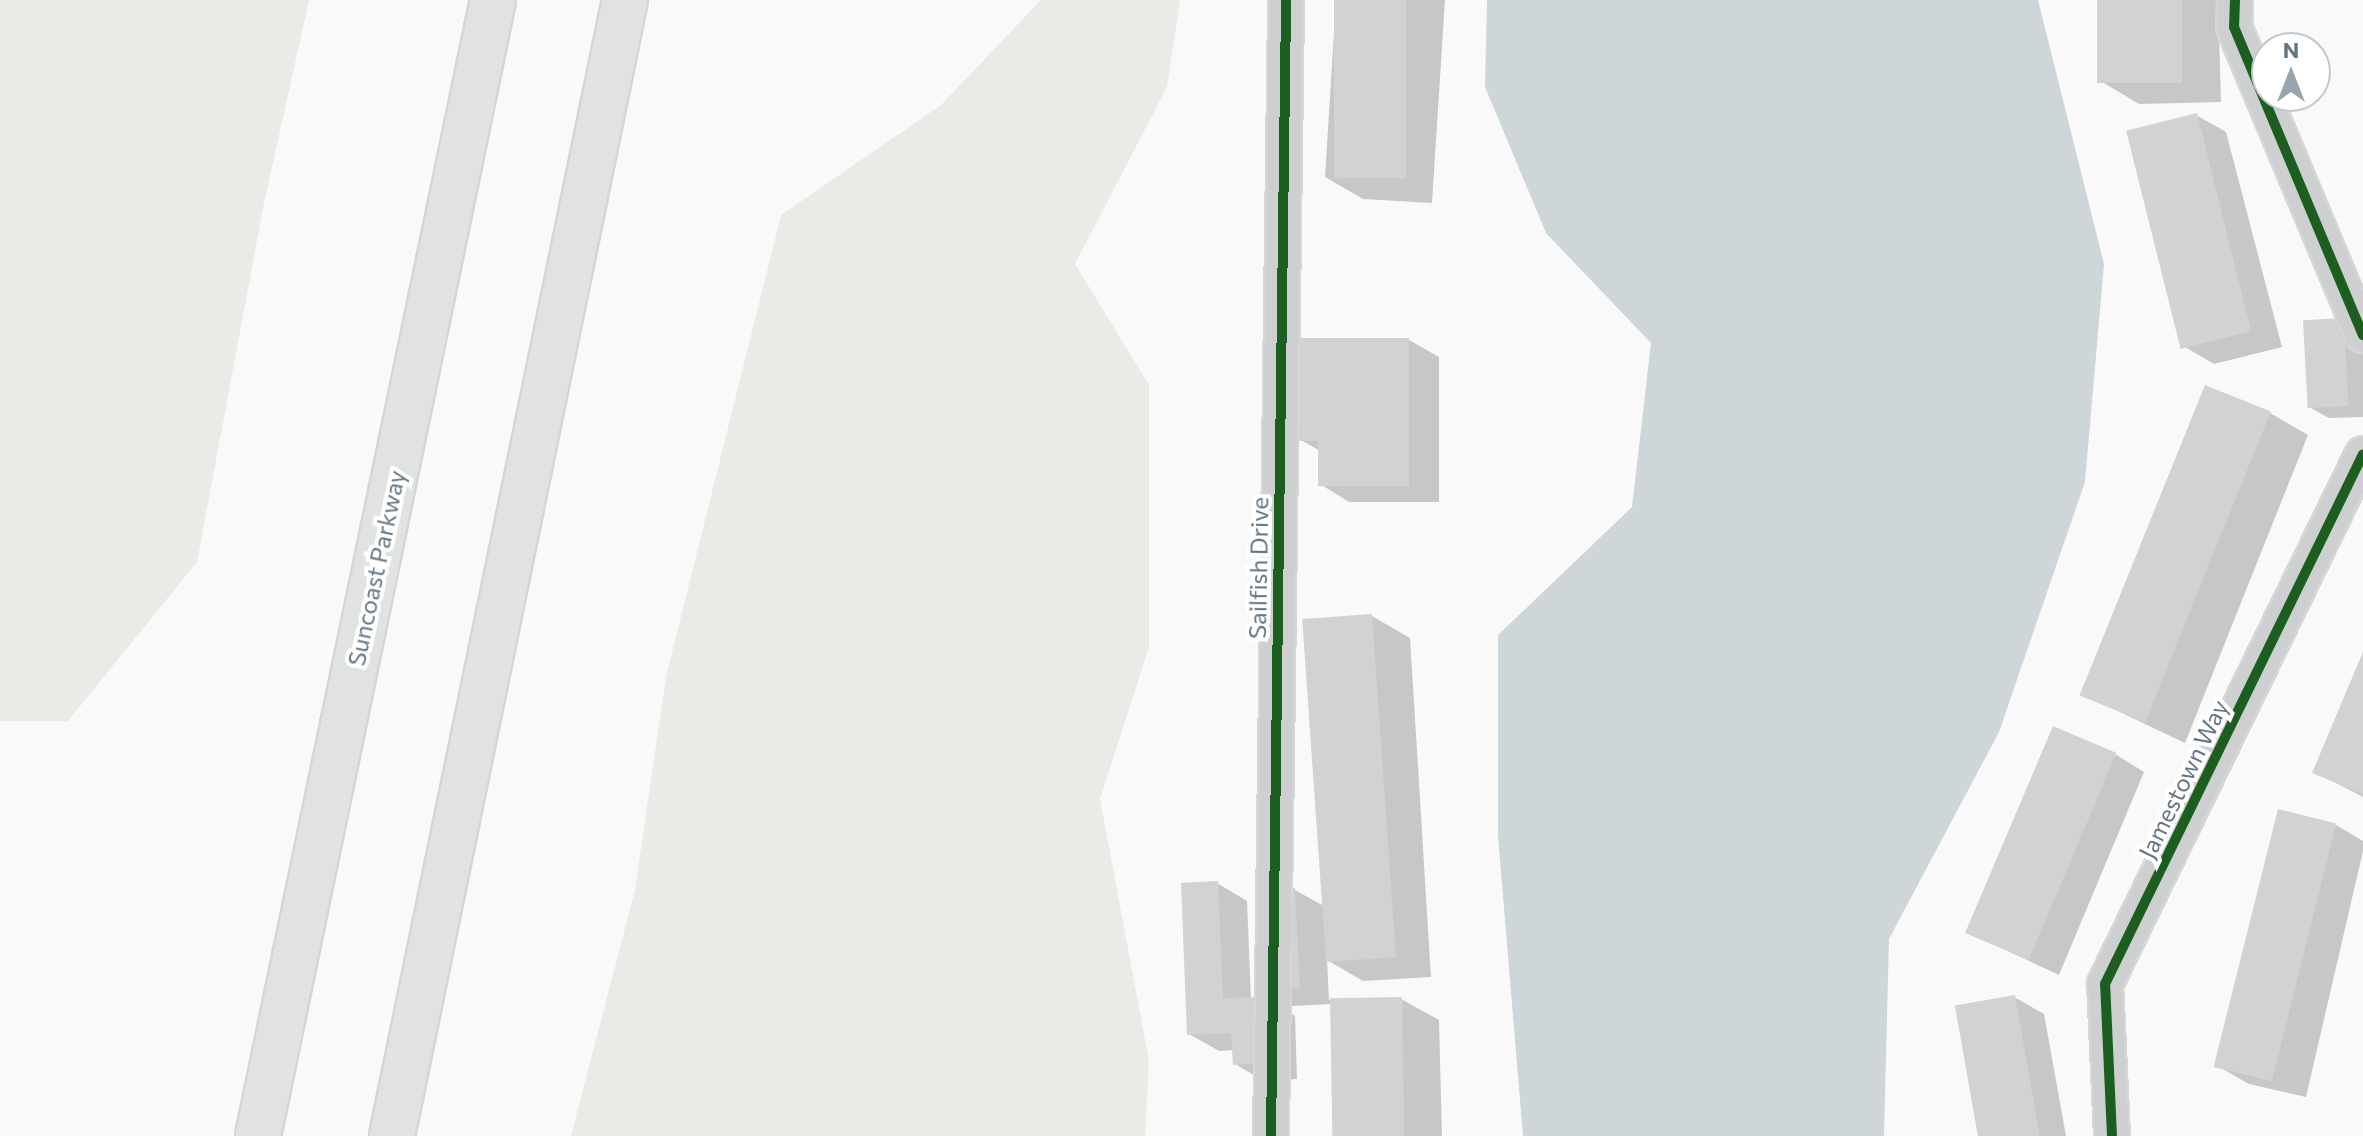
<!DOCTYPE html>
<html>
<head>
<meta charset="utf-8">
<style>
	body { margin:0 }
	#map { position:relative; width:2363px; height:1136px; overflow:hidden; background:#f9f9f9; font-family:Commissioner,sans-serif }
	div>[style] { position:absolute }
	.green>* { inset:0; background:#e8ebe6 }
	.water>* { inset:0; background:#ced6d9 }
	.shadow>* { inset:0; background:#0003 }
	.building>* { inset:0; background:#d0d2d3; transform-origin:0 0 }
	.roads { filter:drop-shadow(2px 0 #d5d6d6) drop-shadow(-2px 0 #d5d6d6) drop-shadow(0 2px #d5d6d6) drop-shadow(0 -2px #d5d6d6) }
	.street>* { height:34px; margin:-17px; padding:0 17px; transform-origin:17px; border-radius:17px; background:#cecfd0 }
	.highway>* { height:44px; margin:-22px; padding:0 22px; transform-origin:22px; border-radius:22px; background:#e1e2e2 }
	.cycleway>* { height:10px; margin:-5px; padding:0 5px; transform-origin:5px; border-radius:5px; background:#1b5e20 }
	span { translate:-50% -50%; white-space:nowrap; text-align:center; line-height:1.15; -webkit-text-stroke:8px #fff; paint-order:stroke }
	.street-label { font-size:24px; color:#657683 }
	.north { position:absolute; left:2251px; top:32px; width:80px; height:80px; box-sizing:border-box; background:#fff; border:2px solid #c1c8cd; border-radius:50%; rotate:0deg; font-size:22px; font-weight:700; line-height:32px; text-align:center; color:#657683 }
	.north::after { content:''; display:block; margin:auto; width:28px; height:36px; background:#99a4ac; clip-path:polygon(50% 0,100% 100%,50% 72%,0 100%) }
</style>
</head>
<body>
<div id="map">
	<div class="green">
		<div style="clip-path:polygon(0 0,309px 0,264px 203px,197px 562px,68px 721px,0 721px)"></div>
		<div style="clip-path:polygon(1041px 0,1180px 0,1167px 87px,1075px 264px,1149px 385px,1149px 647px,1100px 799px,1149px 1061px,1145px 1136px,571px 1136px,635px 890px,666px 677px,781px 215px,941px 105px)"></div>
	</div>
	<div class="water">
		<div style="clip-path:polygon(1487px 0,2038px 0,2104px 264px,2085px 482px,1999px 732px,1889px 939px,1884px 1136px,1523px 1136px,1498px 836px,1498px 635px,1632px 507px,1651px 343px,1546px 233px,1485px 87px)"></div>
	</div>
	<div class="shadow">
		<div style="clip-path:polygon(1336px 0,1445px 0,1432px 203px,1363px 199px,1325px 177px)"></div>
		<div style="clip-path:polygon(2099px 0,2218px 0,2221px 102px,2139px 104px,2102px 82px)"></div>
		<div style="clip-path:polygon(2196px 115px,2226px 132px,2282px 347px,2214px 364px,2185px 347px)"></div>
		<div style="clip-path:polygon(2344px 320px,2363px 331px,2363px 417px,2329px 418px,2309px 407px)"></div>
		<div style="clip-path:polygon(1409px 340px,1439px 357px,1439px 502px,1349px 502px,1320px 484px,1320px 451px,1301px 440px)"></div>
		<div style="clip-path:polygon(2270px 413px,2308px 435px,2185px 743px,2084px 695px)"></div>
		<div style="clip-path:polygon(1372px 616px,1410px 638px,1431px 977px,1363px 981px,1327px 960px,1329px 1000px,1401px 999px,1439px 1020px,1442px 1136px,1335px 1136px,1332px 1004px,1293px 1006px,1263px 988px,1295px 890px,1322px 905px)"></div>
		<div style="clip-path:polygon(2363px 657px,2363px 797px,2315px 772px)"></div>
		<div style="clip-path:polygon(2115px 754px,2144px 772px,2059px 975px,1969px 933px)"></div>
		<div style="clip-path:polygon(2336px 825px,2363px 841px,2363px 851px,2306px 1097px,2249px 1084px,2219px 1067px)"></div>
		<div style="clip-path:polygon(1217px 883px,1247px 901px,1251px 999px,1265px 998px,1295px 1016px,1297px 1079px,1264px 1081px,1235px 1064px,1234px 1050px,1219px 1051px,1189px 1034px)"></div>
		<div style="clip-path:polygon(2014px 997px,2044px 1014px,2066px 1136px,1981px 1136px)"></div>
	</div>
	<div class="building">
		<div style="left:1334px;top:0;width:72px;height:178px"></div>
		<div style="left:2097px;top:0;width:85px;height:83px"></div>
		<div style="left:2197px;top:113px;width:225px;height:73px;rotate:76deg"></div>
		<div style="left:2344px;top:318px;width:88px;height:41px;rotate:87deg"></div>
		<div style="clip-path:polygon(1299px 338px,1409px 338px,1409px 486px,1318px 486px,1318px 441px,1299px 441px)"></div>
		<div style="left:2205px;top:385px;width:71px;height:335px;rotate:22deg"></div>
		<div style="left:1372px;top:614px;width:344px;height:70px;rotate:86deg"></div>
		<div style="clip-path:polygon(2363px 652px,2363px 794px,2312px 773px)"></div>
		<div style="left:2053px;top:726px;width:69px;height:225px;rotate:23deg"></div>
		<div style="left:2278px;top:809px;width:60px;height:266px;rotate:14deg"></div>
		<div style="clip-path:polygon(1218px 881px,1223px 998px,1262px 997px,1257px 889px,1295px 888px,1300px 988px,1265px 989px,1268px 1063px,1233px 1065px,1231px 1033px,1187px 1035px,1181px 883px)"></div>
		<div style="left:2015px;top:995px;width:143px;height:61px;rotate:80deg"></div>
		<div style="left:1402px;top:997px;width:139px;height:72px;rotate:89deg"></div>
	</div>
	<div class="roads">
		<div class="street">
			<div style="left:2235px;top:0;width:27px;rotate:92deg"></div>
			<div style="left:2234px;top:27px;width:334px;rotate:67.3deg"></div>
			<div style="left:1271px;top:1136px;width:1136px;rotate:-89.24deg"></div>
			<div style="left:2112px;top:1136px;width:152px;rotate:-92.6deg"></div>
			<div style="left:2105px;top:984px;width:589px;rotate:-64.04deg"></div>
		</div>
		<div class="highway">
			<div style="left:258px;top:1136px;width:1160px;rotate:-78.31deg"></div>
			<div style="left:392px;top:1136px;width:1160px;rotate:-78.41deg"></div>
		</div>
	</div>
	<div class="cycleway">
		<div style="left:2235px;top:0;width:27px;rotate:92deg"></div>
		<div style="left:2234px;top:27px;width:334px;rotate:67.3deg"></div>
		<div style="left:1271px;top:1136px;width:1136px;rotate:-89.24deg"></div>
		<div style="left:2112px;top:1136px;width:152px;rotate:-92.6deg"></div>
		<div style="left:2105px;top:984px;width:589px;rotate:-64.04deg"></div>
	</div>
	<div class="street-label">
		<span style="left:376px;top:568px;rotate:-78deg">Suncoast Parkway</span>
		<span style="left:1258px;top:568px;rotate:-89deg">Sailfish Drive</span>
		<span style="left:2183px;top:779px;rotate:-64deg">Jamestown Way</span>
	</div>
	<div class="north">N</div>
</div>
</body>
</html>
